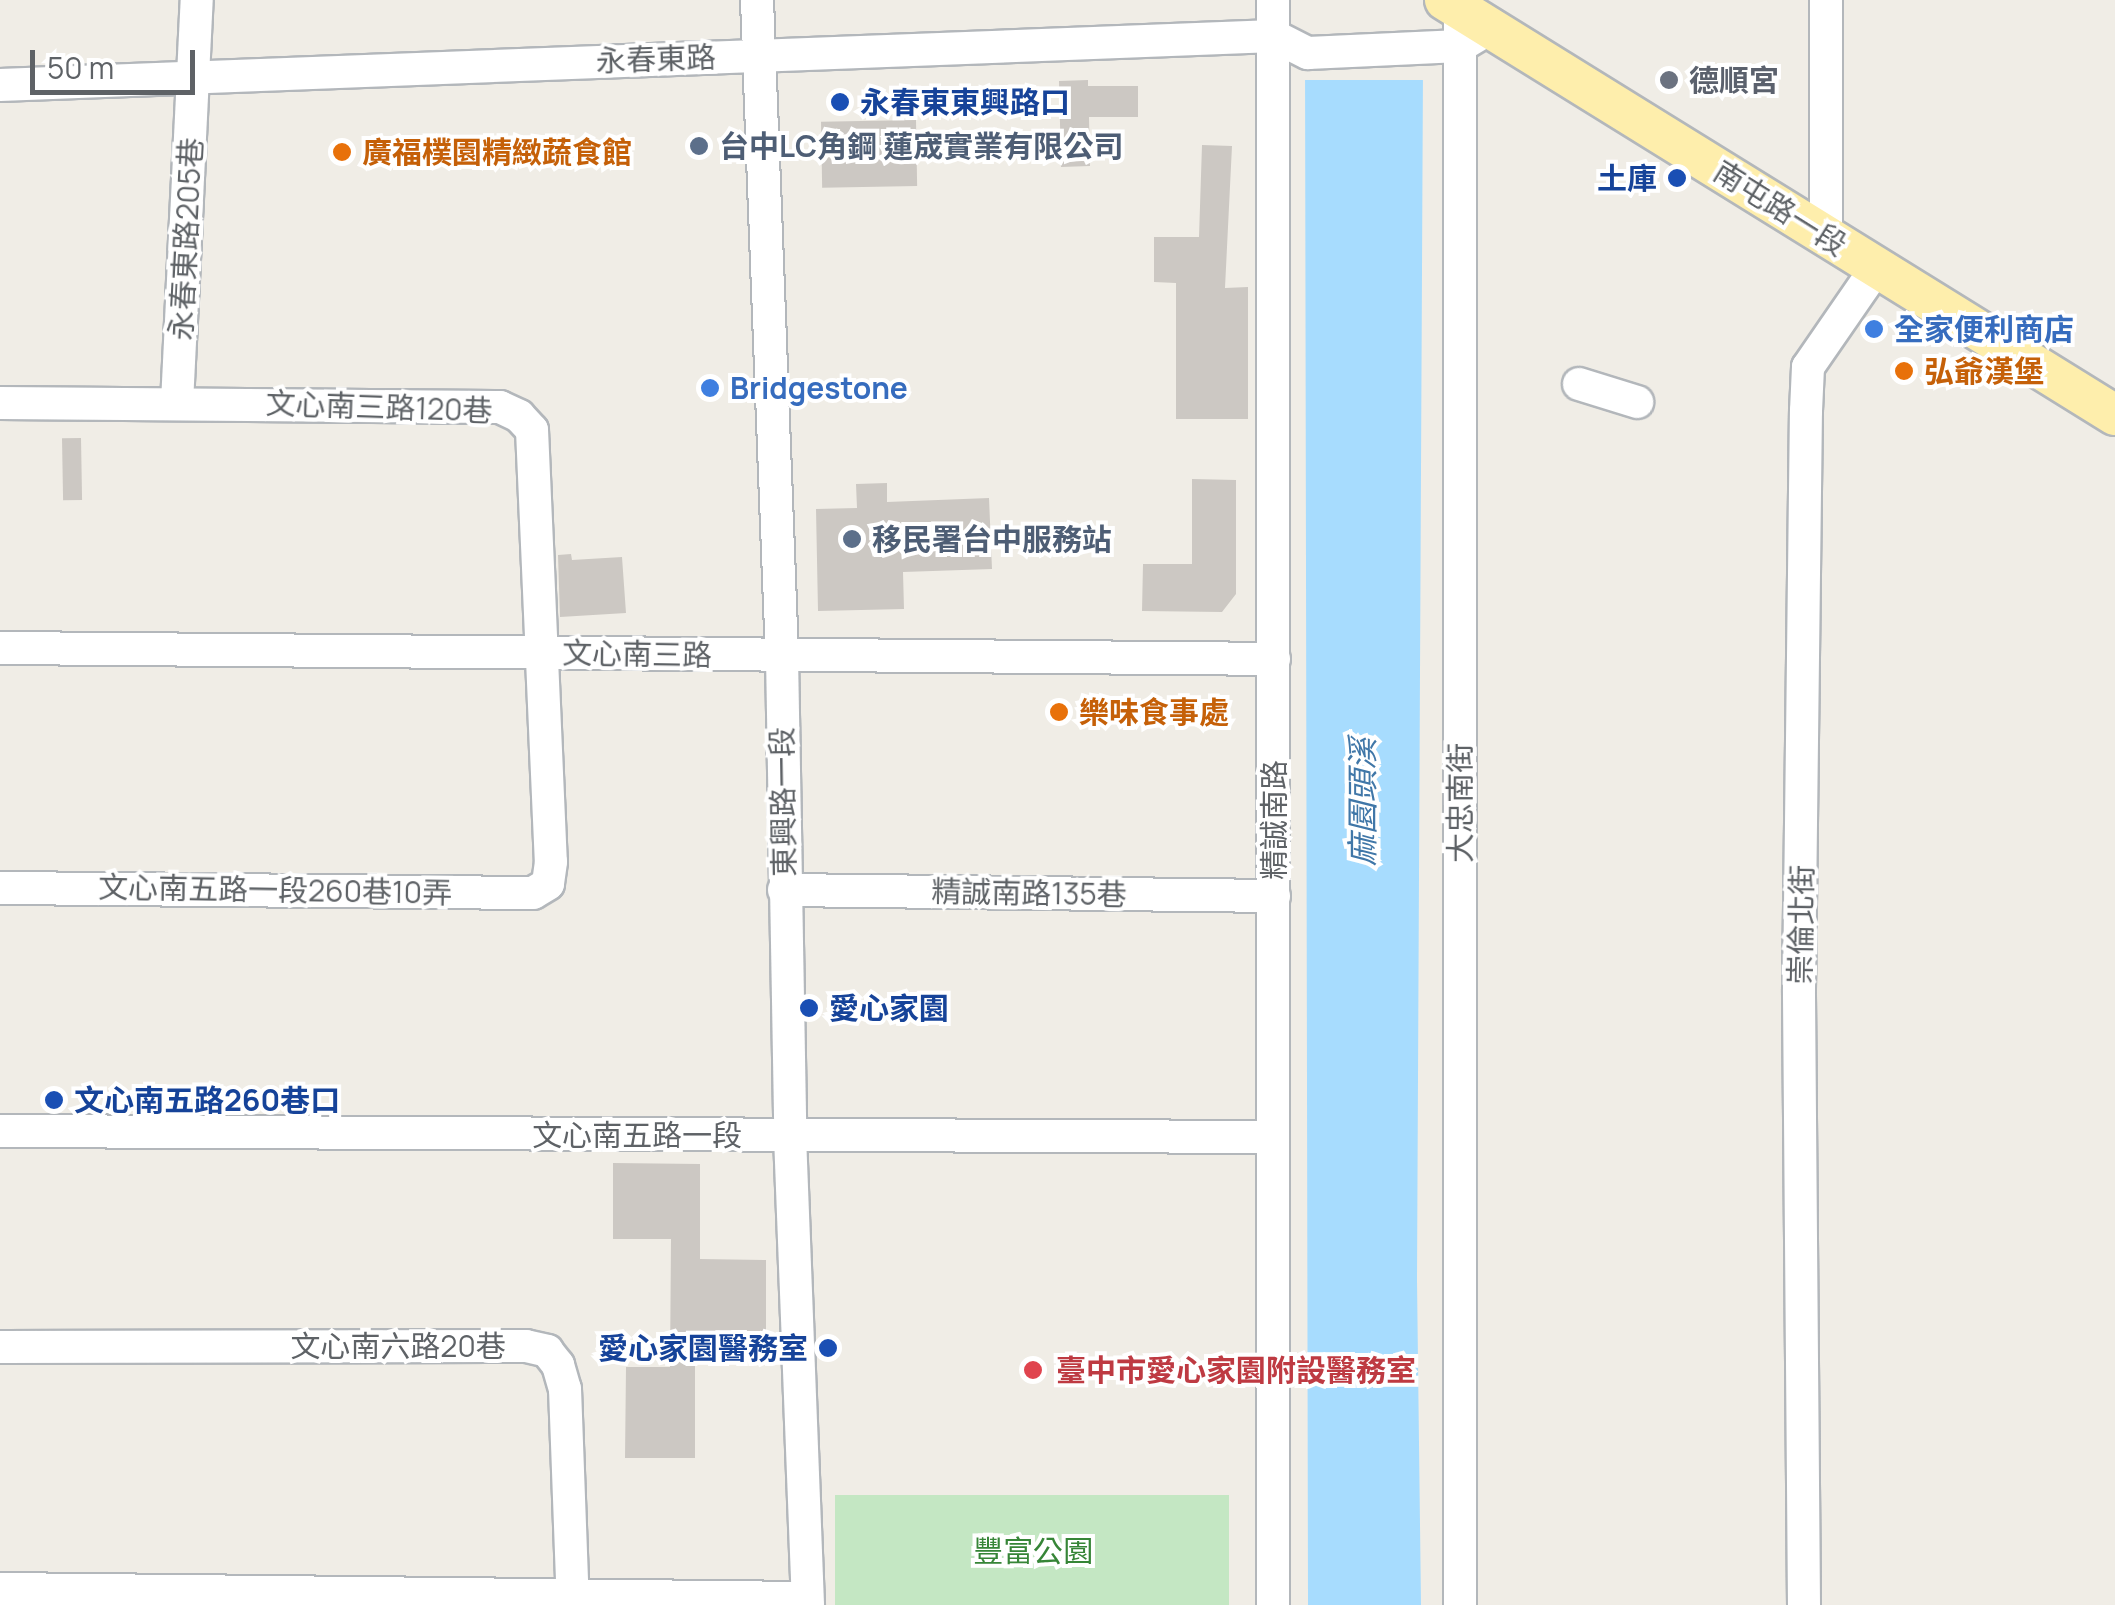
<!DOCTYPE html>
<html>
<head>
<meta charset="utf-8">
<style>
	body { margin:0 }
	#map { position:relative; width:2115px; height:1605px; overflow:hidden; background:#f0ede6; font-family:Manrope,"Noto Sans TC",sans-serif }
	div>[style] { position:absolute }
	.green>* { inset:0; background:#c4e7c3; transform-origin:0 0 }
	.water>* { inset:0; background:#a7dcfe }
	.pier>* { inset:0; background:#f0ede6; transform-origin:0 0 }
	.building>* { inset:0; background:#ccc8c3; transform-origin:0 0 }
	.roads { filter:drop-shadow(2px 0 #b3b7bb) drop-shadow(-2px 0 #b3b7bb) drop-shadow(0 2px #b3b7bb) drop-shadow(0 -2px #b3b7bb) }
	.minor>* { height:32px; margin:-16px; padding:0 16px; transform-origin:16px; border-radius:16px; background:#fff }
	.major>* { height:40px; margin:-20px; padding:0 20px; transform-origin:20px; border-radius:20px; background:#feeeac }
	.dots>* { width:28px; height:28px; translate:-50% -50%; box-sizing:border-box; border:5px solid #fff; border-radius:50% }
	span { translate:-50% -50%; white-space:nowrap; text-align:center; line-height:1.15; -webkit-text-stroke:8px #fff; paint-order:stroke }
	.street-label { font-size:30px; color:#5e6266 }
	.worship-label { font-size:30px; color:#5b616d; font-weight:700 }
	.left { translate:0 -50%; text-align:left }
	.transit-label { font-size:30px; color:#164399; font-weight:700 }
	.right { translate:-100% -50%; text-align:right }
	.service-label { font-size:30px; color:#4e5e75; font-weight:700 }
	.food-label { font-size:30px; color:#c56008; font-weight:700 }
	.shop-label { font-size:30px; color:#366cbe; font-weight:700 }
	.health-label { font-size:30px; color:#be3a42; font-weight:700 }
	.park-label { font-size:30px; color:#368537 }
	.water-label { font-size:32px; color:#4077a8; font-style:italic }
	.scale { position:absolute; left:30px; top:50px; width:165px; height:45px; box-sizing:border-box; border:5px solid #5e6266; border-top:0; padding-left:12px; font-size:30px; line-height:35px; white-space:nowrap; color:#5e6266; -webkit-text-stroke:8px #fff; paint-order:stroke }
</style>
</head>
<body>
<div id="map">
	<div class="green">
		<div style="left:835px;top:1495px;width:394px;height:110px"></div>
	</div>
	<div class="water">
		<div style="clip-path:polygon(1305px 54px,1423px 69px,1417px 1280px,1421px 1605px,1308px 1605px)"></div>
	</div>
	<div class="pier">
		<div style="left:1302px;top:0;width:125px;height:80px"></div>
	</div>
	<div class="building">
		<div style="clip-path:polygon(1088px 80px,1088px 86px,1138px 86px,1138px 117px,1089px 117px,1090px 166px,1061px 167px,1059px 81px)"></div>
		<div style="left:916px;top:120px;width:66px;height:95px;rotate:89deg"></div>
		<div style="clip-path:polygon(1202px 145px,1232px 146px,1225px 288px,1248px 287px,1248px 419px,1176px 419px,1176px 283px,1154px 282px,1154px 237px,1199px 237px)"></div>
		<div style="left:81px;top:438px;width:62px;height:19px;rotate:89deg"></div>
		<div style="clip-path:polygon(1192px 479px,1236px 480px,1236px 594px,1222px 612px,1142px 611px,1143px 564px,1192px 564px)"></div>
		<div style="clip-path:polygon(887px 483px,887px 502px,989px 498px,992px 569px,903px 572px,904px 609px,818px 611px,816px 509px,857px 508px,856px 484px)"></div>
		<div style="clip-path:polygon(571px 554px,572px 560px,622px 557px,626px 613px,560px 617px,558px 555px)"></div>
		<div style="clip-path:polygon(613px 1163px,700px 1164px,700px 1259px,766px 1260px,766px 1349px,695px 1348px,695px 1458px,625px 1458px,626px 1367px,670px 1367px,671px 1239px,613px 1239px)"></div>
	</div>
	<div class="roads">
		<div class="minor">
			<div style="left:757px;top:0;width:656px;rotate:87.82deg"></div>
			<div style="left:782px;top:656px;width:480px;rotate:89deg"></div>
			<div style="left:790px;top:1136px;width:469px;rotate:87.8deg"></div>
			<div style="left:1273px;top:0;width:1605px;rotate:90deg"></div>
			<div style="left:1460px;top:0;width:1605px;rotate:90deg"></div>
			<div style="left:0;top:85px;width:1275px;rotate:-2.2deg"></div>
			<div style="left:1274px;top:36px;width:38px;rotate:27deg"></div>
			<div style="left:1308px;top:53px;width:152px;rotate:-2.6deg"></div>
			<div style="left:1460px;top:46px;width:21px;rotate:-31deg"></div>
			<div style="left:1826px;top:238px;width:238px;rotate:-90deg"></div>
			<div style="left:1579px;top:384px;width:61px;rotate:17.2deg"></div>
			<div style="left:0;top:403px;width:500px;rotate:0.46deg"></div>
			<div style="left:500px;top:407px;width:21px;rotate:25deg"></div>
			<div style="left:519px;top:416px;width:19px;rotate:47deg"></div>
			<div style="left:532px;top:430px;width:432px;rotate:87.5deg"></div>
			<div style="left:551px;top:862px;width:22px;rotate:98deg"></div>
			<div style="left:548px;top:884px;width:17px;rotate:149deg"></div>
			<div style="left:533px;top:893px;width:533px;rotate:-179.46deg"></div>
			<div style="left:177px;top:403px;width:403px;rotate:-87.2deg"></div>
			<div style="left:0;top:648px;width:1274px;rotate:0.49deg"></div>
			<div style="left:784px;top:890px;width:490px;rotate:0.7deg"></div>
			<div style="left:0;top:1131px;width:1273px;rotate:0.27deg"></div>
			<div style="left:0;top:1347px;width:526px;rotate:-0.11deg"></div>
			<div style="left:526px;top:1346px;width:22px;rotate:13deg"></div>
			<div style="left:547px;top:1351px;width:18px;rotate:52deg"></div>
			<div style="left:558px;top:1365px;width:25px;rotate:74deg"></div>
			<div style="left:565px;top:1389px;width:216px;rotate:87.9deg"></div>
			<div style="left:0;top:1589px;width:807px;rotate:0.64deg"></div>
			<div style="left:1804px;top:1605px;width:616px;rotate:-90.47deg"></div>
			<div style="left:1799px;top:989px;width:578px;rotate:-89.31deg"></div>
			<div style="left:1806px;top:411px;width:44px;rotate:-87.4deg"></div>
			<div style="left:1808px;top:367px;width:121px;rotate:-55.4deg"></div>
		</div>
		<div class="major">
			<div style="left:1445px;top:0;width:788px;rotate:31.77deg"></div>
		</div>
	</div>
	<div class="dots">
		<div style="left:1669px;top:80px;background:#6b7280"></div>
		<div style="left:840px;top:102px;background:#1a4fb4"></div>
		<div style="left:699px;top:146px;background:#5c6f8a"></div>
		<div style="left:342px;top:152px;background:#e8710a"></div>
		<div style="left:1677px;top:178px;background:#1a4fb4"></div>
		<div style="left:1874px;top:329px;background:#3f7fe0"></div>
		<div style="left:1904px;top:371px;background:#e8710a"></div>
		<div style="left:710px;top:388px;background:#3f7fe0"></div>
		<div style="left:852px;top:539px;background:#5c6f8a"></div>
		<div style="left:1059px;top:712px;background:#e8710a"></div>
		<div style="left:809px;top:1008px;background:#1a4fb4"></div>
		<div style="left:54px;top:1100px;background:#1a4fb4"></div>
		<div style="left:828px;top:1348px;background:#1a4fb4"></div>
		<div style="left:1033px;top:1370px;background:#e0444e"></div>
	</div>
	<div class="street-label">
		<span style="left:656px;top:59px;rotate:-2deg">永春東路</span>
		<span style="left:1780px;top:208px;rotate:32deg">南屯路一段</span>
		<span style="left:186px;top:239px;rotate:-87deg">永春東路205巷</span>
		<span style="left:379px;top:407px;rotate:2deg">文心南三路120巷</span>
		<span style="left:637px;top:654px;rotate:1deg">文心南三路</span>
		<span style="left:783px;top:802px;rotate:-91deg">東興路一段</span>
		<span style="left:1460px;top:803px;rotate:-90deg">大忠南街</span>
		<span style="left:1274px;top:820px;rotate:-90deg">精誠南路</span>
		<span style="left:275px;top:890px;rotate:1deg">文心南五路一段260巷10弄</span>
		<span style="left:1029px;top:893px;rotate:1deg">精誠南路135巷</span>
		<span style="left:1801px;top:925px;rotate:-89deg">崇倫北街</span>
		<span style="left:637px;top:1135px">文心南五路一段</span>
		<span style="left:398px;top:1346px">文心南六路20巷</span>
	</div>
	<div class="worship-label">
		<span class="left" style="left:1689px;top:80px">德順宮</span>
	</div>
	<div class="transit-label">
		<span class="left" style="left:860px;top:102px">永春東東興路口</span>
		<span class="right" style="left:1657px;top:178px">土庫</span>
		<span class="left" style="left:829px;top:1008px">愛心家園</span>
		<span class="left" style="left:74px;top:1100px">文心南五路260巷口</span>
		<span class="right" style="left:808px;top:1348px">愛心家園醫務室</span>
	</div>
	<div class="service-label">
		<span class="left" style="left:719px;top:146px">台中LC角鋼 蓮宬實業有限公司</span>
		<span class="left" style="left:872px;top:539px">移民署台中服務站</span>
	</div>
	<div class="food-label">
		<span class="left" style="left:362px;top:152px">廣福樸園精緻蔬食館</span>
		<span class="left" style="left:1924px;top:371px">弘爺漢堡</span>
		<span class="left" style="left:1079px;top:712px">樂味食事處</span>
	</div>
	<div class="shop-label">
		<span class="left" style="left:1894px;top:329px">全家便利商店</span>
		<span class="left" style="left:730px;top:388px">Bridgestone</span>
	</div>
	<div class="health-label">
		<span class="left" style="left:1056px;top:1370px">臺中市愛心家園附設醫務室</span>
	</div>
	<div class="park-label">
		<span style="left:1033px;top:1551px">豐富公園</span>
	</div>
	<div class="water-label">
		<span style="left:1362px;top:802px;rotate:-90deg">麻園頭溪</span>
	</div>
	<div class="scale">50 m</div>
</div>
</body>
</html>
